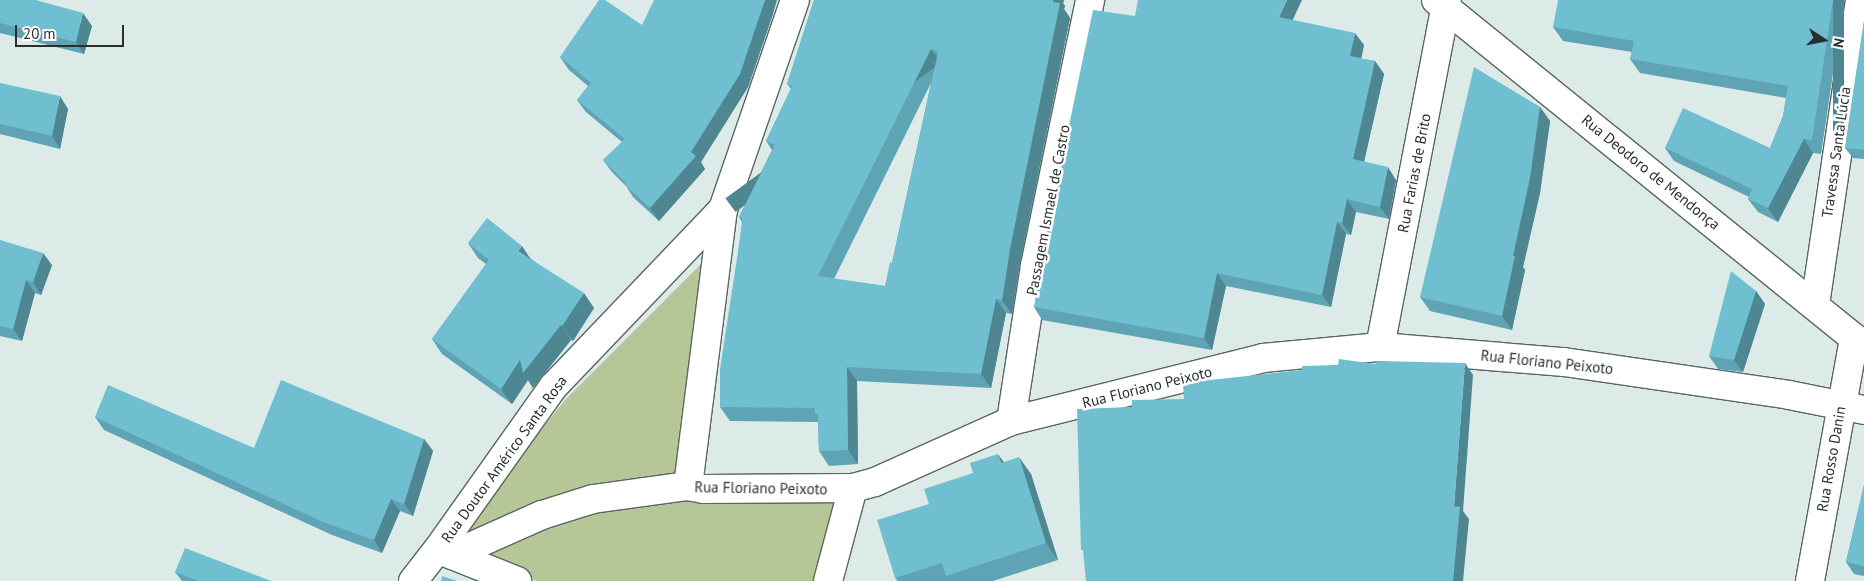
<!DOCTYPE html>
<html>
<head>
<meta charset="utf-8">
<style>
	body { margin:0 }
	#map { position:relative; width:1864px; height:581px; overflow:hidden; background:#dcebe8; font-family:"PT Sans",sans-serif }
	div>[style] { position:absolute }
	.green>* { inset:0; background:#b7c697 }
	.roads { filter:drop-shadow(1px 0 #596664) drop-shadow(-1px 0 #596664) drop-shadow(0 1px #596664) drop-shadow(0 -1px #596664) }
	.street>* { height:28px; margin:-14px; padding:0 14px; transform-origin:14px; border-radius:14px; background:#fff }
	.wall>* { inset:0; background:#5fa4b4 }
	.shaded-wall>* { inset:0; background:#4e8692; transform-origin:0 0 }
	.building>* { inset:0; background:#6fbfd1 }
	span { translate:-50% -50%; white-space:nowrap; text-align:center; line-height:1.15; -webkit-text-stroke:5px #fff; paint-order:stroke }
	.street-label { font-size:15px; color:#292f2e }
	.north { position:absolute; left:1799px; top:15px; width:50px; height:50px; -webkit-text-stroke:4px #fff; paint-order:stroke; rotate:101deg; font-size:14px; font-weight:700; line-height:20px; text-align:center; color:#292f2e }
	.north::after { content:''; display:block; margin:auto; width:18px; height:22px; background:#292f2e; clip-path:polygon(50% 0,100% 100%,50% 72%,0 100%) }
	.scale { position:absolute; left:15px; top:25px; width:109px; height:22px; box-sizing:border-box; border:2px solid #292f2e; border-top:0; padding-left:6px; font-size:15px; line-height:18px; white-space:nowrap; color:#292f2e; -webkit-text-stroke:4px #fff; paint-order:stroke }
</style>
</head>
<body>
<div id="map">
	<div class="green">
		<div style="clip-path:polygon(704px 261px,673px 498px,841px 500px,816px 581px,536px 581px,447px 546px,565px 400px)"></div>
	</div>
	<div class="roads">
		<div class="street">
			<div style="left:1436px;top:0;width:550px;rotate:38.95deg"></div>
			<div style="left:1815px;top:305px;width:308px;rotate:-81.6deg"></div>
			<div style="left:1380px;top:347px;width:353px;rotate:-79.1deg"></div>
			<div style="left:1011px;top:421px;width:157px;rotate:-81.2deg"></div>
			<div style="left:1035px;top:266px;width:272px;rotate:-78.3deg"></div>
			<div style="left:688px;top:486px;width:279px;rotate:-82.8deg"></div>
			<div style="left:723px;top:209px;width:221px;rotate:-71deg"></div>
			<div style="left:442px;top:551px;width:81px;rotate:21.8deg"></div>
			<div style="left:452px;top:555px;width:98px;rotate:-24deg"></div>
			<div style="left:542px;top:515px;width:53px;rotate:-17.4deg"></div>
			<div style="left:593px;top:499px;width:96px;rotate:-7.8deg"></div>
			<div style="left:688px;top:486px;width:16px;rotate:11deg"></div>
			<div style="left:704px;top:489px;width:149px;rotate:-0.4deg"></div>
			<div style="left:853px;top:488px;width:23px;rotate:-15deg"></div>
			<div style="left:875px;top:482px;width:149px;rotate:-24.2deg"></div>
			<div style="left:1011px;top:421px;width:260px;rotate:-14deg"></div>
			<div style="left:1263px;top:358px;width:118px;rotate:-5.4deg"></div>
			<div style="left:1380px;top:347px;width:185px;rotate:4.7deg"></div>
			<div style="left:1564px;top:362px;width:227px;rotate:8.3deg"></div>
			<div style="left:1789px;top:395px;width:76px;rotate:11.3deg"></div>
			<div style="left:413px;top:581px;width:41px;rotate:-52deg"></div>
			<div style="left:438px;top:549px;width:200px;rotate:-54.6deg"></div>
			<div style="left:554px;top:386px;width:245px;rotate:-46.3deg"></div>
			<div style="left:828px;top:581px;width:96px;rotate:-75deg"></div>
			<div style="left:1810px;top:581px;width:247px;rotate:-79.7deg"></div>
		</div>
	</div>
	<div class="wall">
		<div style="clip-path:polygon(0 0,92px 26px,84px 54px,0 33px)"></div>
		<div style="clip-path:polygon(evenodd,814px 0,1064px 0,1063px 3px,1065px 6px,1064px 9px,1070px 18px,1020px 263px,1012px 314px,1006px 313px,991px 388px,857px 381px,858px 464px,829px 466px,819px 451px,818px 422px,730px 421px,720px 407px,742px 222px,739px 217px,772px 150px,766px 141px,791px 89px,787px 84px,814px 0,931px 83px,892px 263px,885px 286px,834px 279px,931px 83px)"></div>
		<div style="clip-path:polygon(1844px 0,1821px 154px,1813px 153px,1778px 222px,1758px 212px,1748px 199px,1749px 197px,1674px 161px,1665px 148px,1770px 148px,1783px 116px,1786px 98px,1640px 73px,1630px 59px,1632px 52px,1563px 41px,1553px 27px)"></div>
		<div style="clip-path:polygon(773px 14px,748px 87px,701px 162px,705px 169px,659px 221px,633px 197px,626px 186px,612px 172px,603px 160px,622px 142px,586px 112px,577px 100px,588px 86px,569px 70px,560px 57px,642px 25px)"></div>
		<div style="clip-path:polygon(1135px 16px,1293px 20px,1364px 45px,1361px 59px,1375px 61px,1384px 74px,1364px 161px,1396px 180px,1389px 219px,1356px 212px,1351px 235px,1346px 234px,1331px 307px,1226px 286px,1212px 350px,1042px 320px,1034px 307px)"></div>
		<div style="clip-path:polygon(1864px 21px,1864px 159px,1853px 158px,1845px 148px)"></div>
		<div style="clip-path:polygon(0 83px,68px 109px,60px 149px,0 134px)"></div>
		<div style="clip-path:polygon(1540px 107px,1550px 121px,1540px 193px,1523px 267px,1525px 270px,1512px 330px,1430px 311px,1420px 297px)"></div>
		<div style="clip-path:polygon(0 240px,52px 265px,41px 295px,35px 293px,22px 341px,0 336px)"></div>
		<div style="clip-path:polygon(468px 243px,530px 258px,594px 308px,573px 341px,571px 340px,533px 388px,528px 380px,512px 404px,442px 354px,432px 339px,486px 264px,478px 258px)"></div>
		<div style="clip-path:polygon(1756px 291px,1765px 304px,1743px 372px,1718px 369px,1709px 356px)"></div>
		<div style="clip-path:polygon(95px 417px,254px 448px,424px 439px,433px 451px,413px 516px,400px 511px,382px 553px,332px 535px,104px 430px)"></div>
		<div style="clip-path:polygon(1004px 462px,1031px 474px,1058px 560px,993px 581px,898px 581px,895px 578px)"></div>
		<div style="clip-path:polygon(1864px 485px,1864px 576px,1854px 574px,1846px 562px)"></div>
		<div style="clip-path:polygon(175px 572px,271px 581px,182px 581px)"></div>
	</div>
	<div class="shaded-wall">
		<div style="clip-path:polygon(765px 0,777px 0,773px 14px,748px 87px,701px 162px,705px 169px,659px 221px,650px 208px,691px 152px)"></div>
		<div style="clip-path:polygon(1053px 0,1064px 0,1063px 3px,1065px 6px,1064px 9px,1070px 18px,1020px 263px,1012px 314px,1002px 300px,1010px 249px)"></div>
		<div style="clip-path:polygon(1287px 0,1302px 0,1288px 30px,1279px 17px)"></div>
		<div style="left:1833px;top:0;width:11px;height:142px"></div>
		<div style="clip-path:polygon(83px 13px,92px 26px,84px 54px,76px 42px)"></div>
		<div style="clip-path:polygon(1355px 33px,1364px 45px,1359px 69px,1350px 56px)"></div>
		<div style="left:931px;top:49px;width:17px;height:254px;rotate:54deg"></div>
		<div style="clip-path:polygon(1375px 61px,1384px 74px,1362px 171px,1353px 159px)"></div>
		<div style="clip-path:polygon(60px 96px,68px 109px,60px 149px,52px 136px)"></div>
		<div style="clip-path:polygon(1540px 107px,1550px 121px,1540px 193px,1523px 267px,1525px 270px,1512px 330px,1502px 316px)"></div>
		<div style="clip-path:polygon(1804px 139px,1813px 153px,1778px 222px,1768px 208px)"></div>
		<div style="clip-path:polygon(1388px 167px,1396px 180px,1389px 219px,1380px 207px)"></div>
		<div style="clip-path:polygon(1347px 199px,1356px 212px,1351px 235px,1342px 223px)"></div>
		<div style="clip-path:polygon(1337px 222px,1346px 234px,1331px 307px,1322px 295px)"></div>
		<div style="clip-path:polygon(522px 246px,532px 261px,518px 251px)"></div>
		<div style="clip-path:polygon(43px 253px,52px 265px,41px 295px,33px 282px)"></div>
		<div style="clip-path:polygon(1217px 273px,1226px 286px,1212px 350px,1204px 338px)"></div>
		<div style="clip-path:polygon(26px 280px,35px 293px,22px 341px,13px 329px)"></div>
		<div style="clip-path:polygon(1756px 291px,1765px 304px,1743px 372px,1734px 360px)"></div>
		<div style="clip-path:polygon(584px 293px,594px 308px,573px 341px,562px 326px)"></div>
		<div style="clip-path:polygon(996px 299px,1006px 313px,991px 388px,981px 374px)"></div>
		<div style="clip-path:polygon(561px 325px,571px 340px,533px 388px,528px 380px,512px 404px,501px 389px,520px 360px)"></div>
		<div style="clip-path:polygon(1465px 363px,1473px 375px,1463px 511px,1469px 519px,1463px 581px,1453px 581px,1454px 506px)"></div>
		<div style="clip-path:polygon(847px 367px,857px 381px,858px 464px,848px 450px)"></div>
		<div style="clip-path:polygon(424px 439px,433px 451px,413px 516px,404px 504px)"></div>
		<div style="clip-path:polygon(998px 454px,1010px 471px,1001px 463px)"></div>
		<div style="clip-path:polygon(1019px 457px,1031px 474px,1058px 560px,1046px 543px)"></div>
		<div style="clip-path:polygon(391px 499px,400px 511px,382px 553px,374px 540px)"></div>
	</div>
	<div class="building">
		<div style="clip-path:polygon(0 0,36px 0,83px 13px,76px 42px,0 23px)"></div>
		<div style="clip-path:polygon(599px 0,605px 0,642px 25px,654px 0,765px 0,740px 74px,691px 152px,696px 156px,650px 208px,624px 184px,626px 183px,603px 160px,625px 139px,577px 100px,591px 83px,560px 57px)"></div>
		<div style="clip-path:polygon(evenodd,814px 0,1053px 0,1053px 2px,1060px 3px,1010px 249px,1002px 300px,996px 299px,981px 374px,847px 367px,848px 450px,819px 451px,818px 414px,815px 414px,815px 408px,720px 407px,720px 369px,743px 219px,739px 217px,775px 145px,766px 141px,792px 86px,787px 84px,814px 0,931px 49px,938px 52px,892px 263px,890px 262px,885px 286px,818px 276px,931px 49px)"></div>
		<div style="clip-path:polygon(1138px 0,1287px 0,1279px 17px,1355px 33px,1350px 56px,1375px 61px,1353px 159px,1388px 167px,1380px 207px,1347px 199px,1342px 223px,1337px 222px,1322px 295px,1217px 273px,1204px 338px,1034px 307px,1042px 256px,1093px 10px,1135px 16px)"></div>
		<div style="clip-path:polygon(1558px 0,1833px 0,1812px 140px,1804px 139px,1768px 208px,1748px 199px,1752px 189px,1665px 148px,1683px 108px,1770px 148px,1783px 116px,1788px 86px,1630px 59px,1634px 41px,1553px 27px)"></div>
		<div style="clip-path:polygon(1864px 21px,1864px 150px,1845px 148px)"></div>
		<div style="clip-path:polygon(1474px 67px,1540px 107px,1530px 178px,1513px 256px,1515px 256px,1502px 316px,1420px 297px)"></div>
		<div style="clip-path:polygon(0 83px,60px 96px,52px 136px,0 124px)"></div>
		<div style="clip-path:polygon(487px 218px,522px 246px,518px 251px,584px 293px,562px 326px,561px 325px,523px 373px,520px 360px,501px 389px,432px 339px,489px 260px,468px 243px)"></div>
		<div style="clip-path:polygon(0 240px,43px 253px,33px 282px,26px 280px,13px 329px,0 326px)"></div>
		<div style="clip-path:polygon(1731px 271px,1756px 291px,1734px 360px,1709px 356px)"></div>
		<div style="clip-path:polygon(1339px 359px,1376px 364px,1377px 361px,1465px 363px,1454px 506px,1460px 507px,1453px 581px,1086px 581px,1083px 550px,1081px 550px,1077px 409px,1132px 407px,1132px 400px,1184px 399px,1183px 383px,1302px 370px,1302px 366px,1338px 365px)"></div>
		<div style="clip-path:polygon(281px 380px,424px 439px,404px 504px,391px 499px,374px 540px,323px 522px,95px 417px,108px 385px,254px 448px)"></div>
		<div style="clip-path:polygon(998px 454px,1001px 463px,1019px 457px,1046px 543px,946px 576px,942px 563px,895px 578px,877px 520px,929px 504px,924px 489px,973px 473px,970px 463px)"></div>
		<div style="clip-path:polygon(1864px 485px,1864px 566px,1846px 562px)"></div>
		<div style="clip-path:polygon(185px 548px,271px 581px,198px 581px,175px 572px)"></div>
		<div style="clip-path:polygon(442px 576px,457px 581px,441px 581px)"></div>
	</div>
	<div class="street-label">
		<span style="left:1836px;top:152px;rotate:-82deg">Travessa Santa Lúcia</span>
		<span style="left:1651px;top:172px;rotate:39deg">Rua Deodoro de Mendonça</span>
		<span style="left:1414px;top:173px;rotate:-79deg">Rua Farias de Brito</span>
		<span style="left:1048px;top:210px;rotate:-79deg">Passagem Ismael de Castro</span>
		<span style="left:1547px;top:362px;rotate:6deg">Rua Floriano Peixoto</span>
		<span style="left:1147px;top:387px;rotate:-14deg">Rua Floriano Peixoto</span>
		<span style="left:504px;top:459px;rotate:-54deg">Rua Doutor Américo Santa Rosa</span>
		<span style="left:1831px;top:459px;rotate:-80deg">Rua Rosso Danin</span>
		<span style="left:761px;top:488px;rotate:1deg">Rua Floriano Peixoto</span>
	</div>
	<div class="north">N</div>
	<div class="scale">20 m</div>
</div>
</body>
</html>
